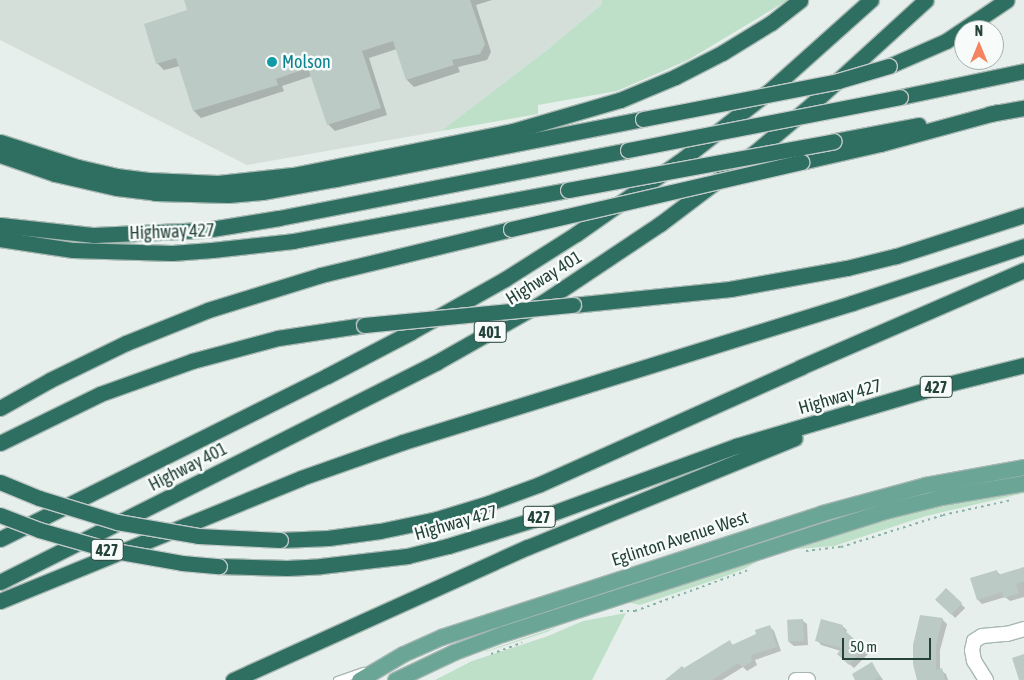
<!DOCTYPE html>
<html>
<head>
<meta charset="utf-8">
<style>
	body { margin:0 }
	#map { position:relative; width:1024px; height:680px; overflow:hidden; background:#e6efeb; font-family:"Asap Condensed",sans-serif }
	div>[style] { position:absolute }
	.built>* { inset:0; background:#d4dfda }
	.green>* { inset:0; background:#bfe0c8 }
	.shadow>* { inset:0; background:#0003; transform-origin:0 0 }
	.building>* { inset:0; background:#bbcac4; transform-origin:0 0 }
	.path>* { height:2px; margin-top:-1px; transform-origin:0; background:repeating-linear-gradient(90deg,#86b3a5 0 2.5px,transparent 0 6.5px) }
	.roads { filter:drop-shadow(1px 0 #a8b8b2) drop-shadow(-1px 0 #a8b8b2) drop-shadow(0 1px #a8b8b2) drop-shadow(0 -1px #a8b8b2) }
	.service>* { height:7px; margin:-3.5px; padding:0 3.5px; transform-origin:3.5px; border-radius:3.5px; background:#fff }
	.minor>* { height:14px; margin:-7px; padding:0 7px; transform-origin:7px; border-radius:7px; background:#fff }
	.primary>* { height:15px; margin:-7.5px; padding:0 7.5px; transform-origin:7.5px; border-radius:7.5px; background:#6aa596 }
	.motorway>* { height:15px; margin:-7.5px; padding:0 7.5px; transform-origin:7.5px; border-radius:7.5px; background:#2f6f62 }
	.bridges { filter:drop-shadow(1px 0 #c2cac8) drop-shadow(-1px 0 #c2cac8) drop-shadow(0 1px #c2cac8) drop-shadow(0 -1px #c2cac8) }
	.motorway-bridge>* { height:15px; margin:-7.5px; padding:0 7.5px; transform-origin:7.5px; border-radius:7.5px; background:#2f6f62 }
	.dots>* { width:14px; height:14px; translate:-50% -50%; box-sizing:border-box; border:2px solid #f7fbf9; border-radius:50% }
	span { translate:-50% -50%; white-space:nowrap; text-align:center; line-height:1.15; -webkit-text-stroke:5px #f7fbf9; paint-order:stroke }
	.shield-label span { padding:1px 4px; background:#f7fbf9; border:1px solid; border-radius:4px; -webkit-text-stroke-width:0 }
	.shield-label { font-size:16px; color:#24423a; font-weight:700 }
	.culture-label { font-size:18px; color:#0d838f }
	.left { translate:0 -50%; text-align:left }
	.street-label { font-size:18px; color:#24423a }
	.north { position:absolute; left:954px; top:20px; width:50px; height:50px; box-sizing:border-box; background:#f7fbf9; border:1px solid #a3b1ad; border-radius:50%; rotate:0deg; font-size:14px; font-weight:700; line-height:20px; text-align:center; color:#24423a }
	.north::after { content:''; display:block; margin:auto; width:18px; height:22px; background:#f4845f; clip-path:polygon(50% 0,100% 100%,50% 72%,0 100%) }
	.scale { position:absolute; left:842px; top:638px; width:89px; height:22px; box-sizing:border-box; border:2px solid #24423a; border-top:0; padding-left:6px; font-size:15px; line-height:18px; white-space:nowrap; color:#24423a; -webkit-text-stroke:4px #f7fbf9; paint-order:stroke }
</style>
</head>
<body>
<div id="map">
	<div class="built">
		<div style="clip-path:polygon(0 0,602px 0,601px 5px,547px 50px,441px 131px,247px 165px,0 40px)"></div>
	</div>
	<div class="green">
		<div style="clip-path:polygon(602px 0,788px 0,688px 60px,617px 91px,538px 105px,538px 114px,441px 131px,547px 50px,601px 5px)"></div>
		<div style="clip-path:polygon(1024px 489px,1024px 493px,926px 516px,834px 546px,785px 550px,766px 557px,744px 569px,723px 577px,640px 605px,623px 601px,857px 525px,932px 506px)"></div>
		<div style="clip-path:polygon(626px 613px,592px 680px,435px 680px,472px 661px,548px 636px,583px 621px)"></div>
		<div style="clip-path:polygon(557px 627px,547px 632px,485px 652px,486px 651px)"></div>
	</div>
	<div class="shadow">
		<div style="clip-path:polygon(185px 0,492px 0,476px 5px,491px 52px,487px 60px,458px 67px,460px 72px,414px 87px,407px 80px,397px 49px,369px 58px,387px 115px,335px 131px,328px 124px,312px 76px,282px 86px,284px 91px,201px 118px,194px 111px,180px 66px,164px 70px,157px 63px,189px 11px)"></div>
		<div style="clip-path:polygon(1024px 570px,1024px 597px,1010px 601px,1005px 597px,982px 604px,978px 600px,971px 579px,996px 571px,1001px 575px)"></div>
		<div style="left:946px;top:589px;width:27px;height:14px;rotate:45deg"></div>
		<div style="clip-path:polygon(942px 619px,947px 624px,940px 650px,940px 670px,946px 674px,948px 680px,919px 680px)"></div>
		<div style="clip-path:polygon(802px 620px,807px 624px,808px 645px,794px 646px,789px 642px)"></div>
		<div style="clip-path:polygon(842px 626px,847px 630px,846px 633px,868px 654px,854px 668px,838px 654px,841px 651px,821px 645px,817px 640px)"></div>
		<div style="clip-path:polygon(770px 627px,774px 631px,781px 651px,755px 660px,757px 665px,747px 671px,743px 667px,722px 680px,667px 680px,730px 642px,734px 646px)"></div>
		<div style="clip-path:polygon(872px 664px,883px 680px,857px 680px)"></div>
	</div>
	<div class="building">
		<div style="clip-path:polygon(184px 0,470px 0,485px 44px,480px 54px,452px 60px,454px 65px,406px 80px,393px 41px,362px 51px,381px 108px,327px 125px,308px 68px,276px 79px,278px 85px,193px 111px,176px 58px,156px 64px,144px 24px,187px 10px)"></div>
		<div style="clip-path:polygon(1024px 567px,1024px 581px,1016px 584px,1019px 593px,1004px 598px,1002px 592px,977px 600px,970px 578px,997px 570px,998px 575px)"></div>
		<div style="left:946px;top:588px;width:22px;height:16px;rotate:43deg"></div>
		<div style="clip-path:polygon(920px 615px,943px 618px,936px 645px,936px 670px,942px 668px,945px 680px,917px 680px,913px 664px,913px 645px)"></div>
		<div style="left:803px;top:619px;width:22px;height:16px;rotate:87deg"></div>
		<div style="clip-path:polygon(821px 619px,843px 625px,842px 628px,864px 648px,849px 665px,837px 654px,842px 648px,815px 641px)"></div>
		<div style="clip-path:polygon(770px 625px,777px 647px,751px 655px,752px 662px,742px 667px,738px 663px,712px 680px,665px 680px,682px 666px,684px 668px,730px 640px,732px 645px,756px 634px,755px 630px)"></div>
		<div style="clip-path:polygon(1024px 654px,1024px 680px,1019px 680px,1012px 658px)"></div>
		<div style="clip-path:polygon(872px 662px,880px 677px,874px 680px,855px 680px,852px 674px)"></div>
	</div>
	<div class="path">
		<div style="left:806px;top:551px;width:35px;rotate:-7deg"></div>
		<div style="left:841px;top:547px;width:107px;rotate:-17.4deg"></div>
		<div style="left:943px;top:515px;width:71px;rotate:-12.3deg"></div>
		<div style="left:620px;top:611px;width:15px"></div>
		<div style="left:635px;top:611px;width:120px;rotate:-19.9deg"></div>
		<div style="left:491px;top:654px;width:33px;rotate:-20deg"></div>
	</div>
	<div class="roads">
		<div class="service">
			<div style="left:337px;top:680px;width:28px;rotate:-19deg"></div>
		</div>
		<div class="minor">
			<div style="left:796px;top:680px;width:12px"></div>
			<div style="left:986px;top:680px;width:22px;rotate:-122deg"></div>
			<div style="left:974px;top:661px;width:11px;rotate:-100deg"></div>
			<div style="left:972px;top:650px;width:9px;rotate:-77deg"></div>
			<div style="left:974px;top:641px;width:9px;rotate:-32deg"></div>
			<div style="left:982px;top:636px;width:25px;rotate:-5deg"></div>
			<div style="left:1007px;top:634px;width:18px;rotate:-16deg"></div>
		</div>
		<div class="primary">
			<div style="left:359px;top:680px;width:51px;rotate:-30.6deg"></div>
			<div style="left:403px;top:654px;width:42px;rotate:-24.1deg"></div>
			<div style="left:441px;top:637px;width:401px;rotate:-18deg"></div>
			<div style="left:822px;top:513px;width:107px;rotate:-15.2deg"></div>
			<div style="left:925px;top:485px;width:101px;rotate:-10.3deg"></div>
			<div style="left:395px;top:680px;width:65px;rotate:-25.4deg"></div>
			<div style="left:454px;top:652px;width:51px;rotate:-20.6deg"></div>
			<div style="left:502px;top:634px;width:326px;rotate:-17.9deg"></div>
			<div style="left:812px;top:534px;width:77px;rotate:-17.5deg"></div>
			<div style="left:885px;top:511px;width:58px;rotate:-14deg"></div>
			<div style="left:941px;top:497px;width:84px;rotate:-9.6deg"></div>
		</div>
		<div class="motorway">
			<div style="left:889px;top:66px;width:62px;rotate:-23.7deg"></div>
			<div style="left:946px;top:41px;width:73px;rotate:-33.9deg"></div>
			<div style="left:900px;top:97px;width:127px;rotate:-11.8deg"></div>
			<div style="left:989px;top:114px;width:36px;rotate:-10deg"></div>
			<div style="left:834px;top:141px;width:86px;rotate:-10.7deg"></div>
			<div style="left:0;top:142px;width:82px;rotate:17.8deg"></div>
			<div style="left:78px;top:167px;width:39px;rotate:13deg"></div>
			<div style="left:116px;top:176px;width:32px;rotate:7deg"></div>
			<div style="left:148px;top:180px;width:70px;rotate:2.5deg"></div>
			<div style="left:218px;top:183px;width:75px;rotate:-6.1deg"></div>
			<div style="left:293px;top:175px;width:224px;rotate:-11.3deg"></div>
			<div style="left:513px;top:131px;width:111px;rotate:-16.2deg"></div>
			<div style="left:620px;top:100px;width:60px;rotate:-22.7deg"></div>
			<div style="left:675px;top:77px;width:53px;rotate:-27.1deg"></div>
			<div style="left:722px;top:53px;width:57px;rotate:-31.5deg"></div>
			<div style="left:771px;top:23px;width:37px;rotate:-38deg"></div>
			<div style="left:0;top:155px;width:58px;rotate:19.1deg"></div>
			<div style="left:55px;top:174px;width:64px;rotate:12.7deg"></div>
			<div style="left:117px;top:188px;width:38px;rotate:7deg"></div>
			<div style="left:155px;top:193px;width:73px;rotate:1.6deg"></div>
			<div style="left:228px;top:195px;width:34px;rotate:-5deg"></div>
			<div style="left:262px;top:192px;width:75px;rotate:-10deg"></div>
			<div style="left:336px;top:179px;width:313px;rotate:-11.1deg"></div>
			<div style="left:801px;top:162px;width:81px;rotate:-12.8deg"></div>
			<div style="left:880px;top:144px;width:122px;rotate:-15.2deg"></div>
			<div style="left:0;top:225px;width:95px;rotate:6.1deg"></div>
			<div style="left:94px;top:235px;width:111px;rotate:-2.6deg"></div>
			<div style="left:205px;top:230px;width:75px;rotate:-9.2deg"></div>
			<div style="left:279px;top:218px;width:356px;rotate:-11deg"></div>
			<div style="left:0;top:239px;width:74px;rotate:8.6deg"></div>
			<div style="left:73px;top:250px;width:99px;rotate:1.7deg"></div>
			<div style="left:172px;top:253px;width:40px;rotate:-4.3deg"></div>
			<div style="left:212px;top:250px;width:81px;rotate:-6.3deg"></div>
			<div style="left:293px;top:241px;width:280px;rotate:-10.5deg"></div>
			<div style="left:573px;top:305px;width:158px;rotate:-5.8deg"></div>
			<div style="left:730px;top:289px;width:119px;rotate:-10.2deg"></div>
			<div style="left:847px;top:268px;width:50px;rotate:-13.8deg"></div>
			<div style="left:896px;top:256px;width:134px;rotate:-17.8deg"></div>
			<div style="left:0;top:408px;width:57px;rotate:-29.2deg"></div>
			<div style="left:50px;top:380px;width:85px;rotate:-26deg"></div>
			<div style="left:126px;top:343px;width:88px;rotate:-21.9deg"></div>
			<div style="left:208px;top:310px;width:118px;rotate:-17.2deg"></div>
			<div style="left:321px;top:275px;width:195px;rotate:-13.6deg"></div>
			<div style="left:0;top:443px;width:111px;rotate:-26.1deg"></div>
			<div style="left:100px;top:394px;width:98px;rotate:-19.7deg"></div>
			<div style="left:192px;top:361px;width:89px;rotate:-15deg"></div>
			<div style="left:278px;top:338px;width:87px;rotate:-8.6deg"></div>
			<div style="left:0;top:539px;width:365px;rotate:-26.5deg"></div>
			<div style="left:327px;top:376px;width:95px;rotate:-27.6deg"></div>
			<div style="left:411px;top:332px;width:108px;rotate:-29.4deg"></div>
			<div style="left:505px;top:279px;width:84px;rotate:-32.4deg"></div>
			<div style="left:576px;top:234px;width:126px;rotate:-35deg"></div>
			<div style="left:679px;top:162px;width:113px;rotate:-38.2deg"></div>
			<div style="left:768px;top:92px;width:138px;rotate:-41.8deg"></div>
			<div style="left:280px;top:540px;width:48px;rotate:-2.4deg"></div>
			<div style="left:328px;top:538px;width:52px;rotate:-7.7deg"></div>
			<div style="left:380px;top:531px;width:58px;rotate:-11.9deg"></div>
			<div style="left:437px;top:519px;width:54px;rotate:-17.1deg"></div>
			<div style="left:489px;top:503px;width:54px;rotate:-20.4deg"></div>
			<div style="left:540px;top:484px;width:286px;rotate:-24.1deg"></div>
			<div style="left:801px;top:367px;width:243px;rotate:-23.5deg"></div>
			<div style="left:219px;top:566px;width:68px;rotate:1.7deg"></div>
			<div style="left:287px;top:568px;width:34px;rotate:-3deg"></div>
			<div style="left:321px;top:566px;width:87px;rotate:-6.6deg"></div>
			<div style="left:407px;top:556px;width:42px;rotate:-13.7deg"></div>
			<div style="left:448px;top:546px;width:98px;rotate:-17.1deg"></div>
			<div style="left:542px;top:517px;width:207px;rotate:-20.1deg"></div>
			<div style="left:736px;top:446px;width:209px;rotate:-16.4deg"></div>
			<div style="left:936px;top:387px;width:91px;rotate:-14deg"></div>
			<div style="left:0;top:582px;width:489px;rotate:-26.7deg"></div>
			<div style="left:437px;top:362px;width:122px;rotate:-29.5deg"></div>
			<div style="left:543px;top:302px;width:141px;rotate:-33.7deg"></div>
			<div style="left:660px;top:224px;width:118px;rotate:-37.1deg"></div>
			<div style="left:754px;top:153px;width:76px;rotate:-40.2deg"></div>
			<div style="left:812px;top:104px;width:154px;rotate:-42.4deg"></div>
			<div style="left:0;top:601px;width:325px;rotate:-22.2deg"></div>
			<div style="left:301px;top:478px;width:108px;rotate:-19.4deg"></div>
			<div style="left:403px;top:442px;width:470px;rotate:-17.2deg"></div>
			<div style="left:852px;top:303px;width:181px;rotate:-18.3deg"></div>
			<div style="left:233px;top:680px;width:324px;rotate:-24.3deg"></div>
			<div style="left:528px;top:547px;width:288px;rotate:-22.2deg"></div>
		</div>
	</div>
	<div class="bridges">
		<div class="motorway-bridge">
			<div style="left:643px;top:119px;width:199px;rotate:-11deg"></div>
			<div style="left:838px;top:81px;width:53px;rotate:-16.4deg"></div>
			<div style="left:628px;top:150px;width:277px;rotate:-11deg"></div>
			<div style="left:568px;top:190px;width:270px;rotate:-10.4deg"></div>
			<div style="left:511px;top:229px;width:298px;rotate:-13deg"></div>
			<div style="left:364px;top:325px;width:210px;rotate:-5.5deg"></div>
			<div style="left:0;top:482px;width:42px;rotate:22.3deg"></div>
			<div style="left:39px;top:498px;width:82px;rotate:17.1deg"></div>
			<div style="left:117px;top:522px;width:82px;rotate:9.8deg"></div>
			<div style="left:198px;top:536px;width:82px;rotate:2.8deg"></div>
			<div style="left:0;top:515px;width:42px;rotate:21deg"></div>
			<div style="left:39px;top:530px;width:73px;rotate:15.9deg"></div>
			<div style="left:109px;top:550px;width:74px;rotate:10.1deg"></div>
			<div style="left:182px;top:563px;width:37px;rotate:5deg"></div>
		</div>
	</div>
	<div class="dots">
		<div style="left:272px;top:62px;background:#0f9aa8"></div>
	</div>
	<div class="shield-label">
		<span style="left:490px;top:332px">401</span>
		<span style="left:936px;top:387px">427</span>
		<span style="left:539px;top:517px">427</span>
		<span style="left:107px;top:550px">427</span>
	</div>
	<div class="culture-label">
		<span class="left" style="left:282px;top:62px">Molson</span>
	</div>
	<div class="street-label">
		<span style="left:172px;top:232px;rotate:-2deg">Highway 427</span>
		<span style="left:544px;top:278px;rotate:-32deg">Highway 401</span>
		<span style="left:840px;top:397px;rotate:-16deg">Highway 427</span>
		<span style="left:188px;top:467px;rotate:-27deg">Highway 401</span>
		<span style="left:456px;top:523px;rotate:-16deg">Highway 427</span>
		<span style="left:680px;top:539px;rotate:-18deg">Eglinton Avenue West</span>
	</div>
	<div class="north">N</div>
	<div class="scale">50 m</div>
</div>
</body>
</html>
